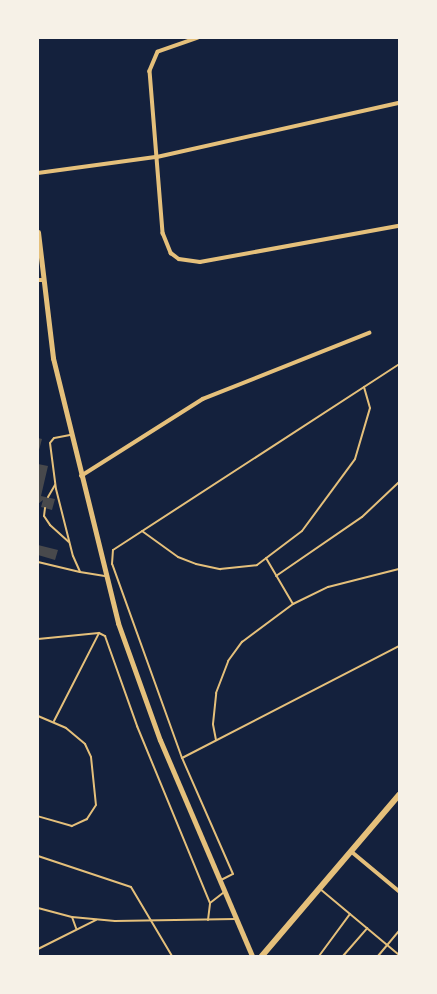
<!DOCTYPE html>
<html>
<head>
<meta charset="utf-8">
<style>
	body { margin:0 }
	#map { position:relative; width:437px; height:994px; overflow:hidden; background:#14213d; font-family:Roboto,sans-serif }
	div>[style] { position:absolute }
	.building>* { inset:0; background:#48494c }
	.service>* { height:2px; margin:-1px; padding:0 1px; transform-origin:1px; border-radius:1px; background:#e5c07b }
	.minor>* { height:3.5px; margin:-1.75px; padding:0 1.75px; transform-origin:1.75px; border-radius:1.75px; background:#e5c07b }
	.tertiary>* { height:4.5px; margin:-2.25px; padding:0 2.25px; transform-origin:2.25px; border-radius:2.25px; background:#e5c07b }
	.secondary>* { height:5px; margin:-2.5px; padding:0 2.5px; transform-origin:2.5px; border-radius:2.5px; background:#e5c07b }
	.primary>* { height:5.5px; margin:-2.75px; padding:0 2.75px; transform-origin:2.75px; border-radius:2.75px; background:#e5c07b }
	span { translate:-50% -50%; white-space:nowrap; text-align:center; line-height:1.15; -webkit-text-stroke:4px #f6f1e7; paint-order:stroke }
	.frame { position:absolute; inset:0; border:39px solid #f6f1e7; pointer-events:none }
</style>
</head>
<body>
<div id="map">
	<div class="building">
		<div style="clip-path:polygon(38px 438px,42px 439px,38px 454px)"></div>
		<div style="clip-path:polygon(38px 464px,48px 466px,41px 496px,55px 499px,52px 510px,41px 507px,43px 500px,38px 504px)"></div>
		<div style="clip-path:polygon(38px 545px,58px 550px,55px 560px,38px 555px)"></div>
	</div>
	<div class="service">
		<div style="left:70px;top:435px;width:16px;rotate:169deg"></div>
		<div style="left:54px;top:438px;width:6px;rotate:129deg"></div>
		<div style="left:50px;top:443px;width:46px;rotate:82.6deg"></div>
		<div style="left:56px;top:489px;width:69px;rotate:75.8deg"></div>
		<div style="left:73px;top:556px;width:17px;rotate:66deg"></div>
		<div style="left:80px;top:572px;width:25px;rotate:9deg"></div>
		<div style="left:48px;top:497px;width:14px;rotate:-60deg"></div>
		<div style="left:45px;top:508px;width:8px;rotate:97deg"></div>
		<div style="left:44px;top:516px;width:11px;rotate:56deg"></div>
		<div style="left:50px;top:525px;width:25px;rotate:42deg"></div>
		<div style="left:142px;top:531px;width:44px;rotate:35.8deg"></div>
		<div style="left:178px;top:557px;width:19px;rotate:21deg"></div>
		<div style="left:196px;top:564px;width:25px;rotate:12deg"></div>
		<div style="left:220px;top:569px;width:37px;rotate:-6deg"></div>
		<div style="left:257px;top:565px;width:56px;rotate:-37.1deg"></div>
		<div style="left:302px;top:531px;width:89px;rotate:-53.6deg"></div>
		<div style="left:355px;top:459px;width:53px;rotate:-73.6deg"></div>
		<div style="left:370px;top:408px;width:22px;rotate:-106deg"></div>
		<div style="left:266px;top:558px;width:53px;rotate:59.6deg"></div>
		<div style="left:38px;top:562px;width:43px;rotate:13.4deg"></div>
		<div style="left:276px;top:576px;width:104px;rotate:-34.5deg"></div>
		<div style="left:362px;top:517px;width:51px;rotate:-43.4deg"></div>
		<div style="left:38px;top:639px;width:61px;rotate:-5.6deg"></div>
		<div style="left:38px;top:716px;width:30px;rotate:23deg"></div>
		<div style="left:66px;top:728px;width:25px;rotate:40deg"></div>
		<div style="left:85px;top:744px;width:14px;rotate:65deg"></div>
		<div style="left:91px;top:757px;width:48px;rotate:84.1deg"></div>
		<div style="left:96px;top:805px;width:17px;rotate:123deg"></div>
		<div style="left:87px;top:819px;width:17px;rotate:155deg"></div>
		<div style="left:72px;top:826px;width:35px;rotate:-164deg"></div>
		<div style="left:54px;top:721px;width:99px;rotate:-62.9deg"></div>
		<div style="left:99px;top:633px;width:7px;rotate:27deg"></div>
		<div style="left:105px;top:636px;width:96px;rotate:70.4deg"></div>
		<div style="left:137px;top:726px;width:191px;rotate:67.6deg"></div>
		<div style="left:216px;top:740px;width:16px;rotate:-101deg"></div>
		<div style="left:213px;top:724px;width:31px;rotate:-84deg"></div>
		<div style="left:216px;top:693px;width:34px;rotate:-69deg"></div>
		<div style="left:228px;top:661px;width:24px;rotate:-54deg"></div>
		<div style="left:242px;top:642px;width:64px;rotate:-36.7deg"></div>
		<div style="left:293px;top:604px;width:39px;rotate:-26deg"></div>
		<div style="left:328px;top:587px;width:73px;rotate:-14.2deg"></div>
		<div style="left:182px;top:758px;width:206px;rotate:-109.8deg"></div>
		<div style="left:112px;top:564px;width:14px;rotate:-86deg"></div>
		<div style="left:113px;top:550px;width:341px;rotate:-33deg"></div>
		<div style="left:38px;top:856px;width:98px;rotate:18.4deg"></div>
		<div style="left:131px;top:887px;width:80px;rotate:59.3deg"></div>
		<div style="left:221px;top:880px;width:13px;rotate:-27deg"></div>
		<div style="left:233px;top:874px;width:127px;rotate:-113.7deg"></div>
		<div style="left:182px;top:758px;width:244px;rotate:-27.3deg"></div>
		<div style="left:38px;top:908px;width:35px;rotate:15deg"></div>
		<div style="left:72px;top:917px;width:43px;rotate:5.3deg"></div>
		<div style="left:115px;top:921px;width:120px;rotate:-1deg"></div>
		<div style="left:350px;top:914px;width:64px;rotate:39.9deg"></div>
		<div style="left:72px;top:917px;width:12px;rotate:70deg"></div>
		<div style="left:208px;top:920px;width:17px;rotate:-83deg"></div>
		<div style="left:210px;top:903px;width:18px;rotate:-38deg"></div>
		<div style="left:38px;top:949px;width:65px;rotate:-26.6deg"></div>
		<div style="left:319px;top:956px;width:52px;rotate:-53.6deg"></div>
		<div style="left:350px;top:914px;width:39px;rotate:-140deg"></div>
		<div style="left:343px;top:956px;width:37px;rotate:-49deg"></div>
		<div style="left:378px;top:956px;width:33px;rotate:-50deg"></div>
	</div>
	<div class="minor">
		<div style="left:198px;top:38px;width:42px;rotate:160.7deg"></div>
		<div style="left:158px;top:52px;width:21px;rotate:113deg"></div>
		<div style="left:150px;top:71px;width:163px;rotate:85.4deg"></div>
		<div style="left:163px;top:233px;width:22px;rotate:68deg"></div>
		<div style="left:171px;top:253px;width:10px;rotate:37deg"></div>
		<div style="left:179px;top:259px;width:21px;rotate:8deg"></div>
		<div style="left:200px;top:262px;width:202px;rotate:-10.3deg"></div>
		<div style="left:38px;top:173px;width:120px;rotate:-7.7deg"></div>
		<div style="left:157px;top:157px;width:248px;rotate:-12.6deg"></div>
		<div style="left:81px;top:476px;width:144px;rotate:-32.3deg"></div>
		<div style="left:203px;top:399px;width:179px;rotate:-21.7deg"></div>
		<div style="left:351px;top:851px;width:62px;rotate:39.8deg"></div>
	</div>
	<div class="tertiary">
		<div style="left:38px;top:280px;width:5px"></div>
	</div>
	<div class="secondary">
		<div style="left:38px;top:232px;width:127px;rotate:83.2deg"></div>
		<div style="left:53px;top:358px;width:273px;rotate:76.2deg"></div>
		<div style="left:118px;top:623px;width:124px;rotate:70.3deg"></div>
		<div style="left:160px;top:740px;width:235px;rotate:66.9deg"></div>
	</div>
	<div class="primary">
		<div style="left:262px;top:956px;width:211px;rotate:-49.6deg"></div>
	</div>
	<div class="frame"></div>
</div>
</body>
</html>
